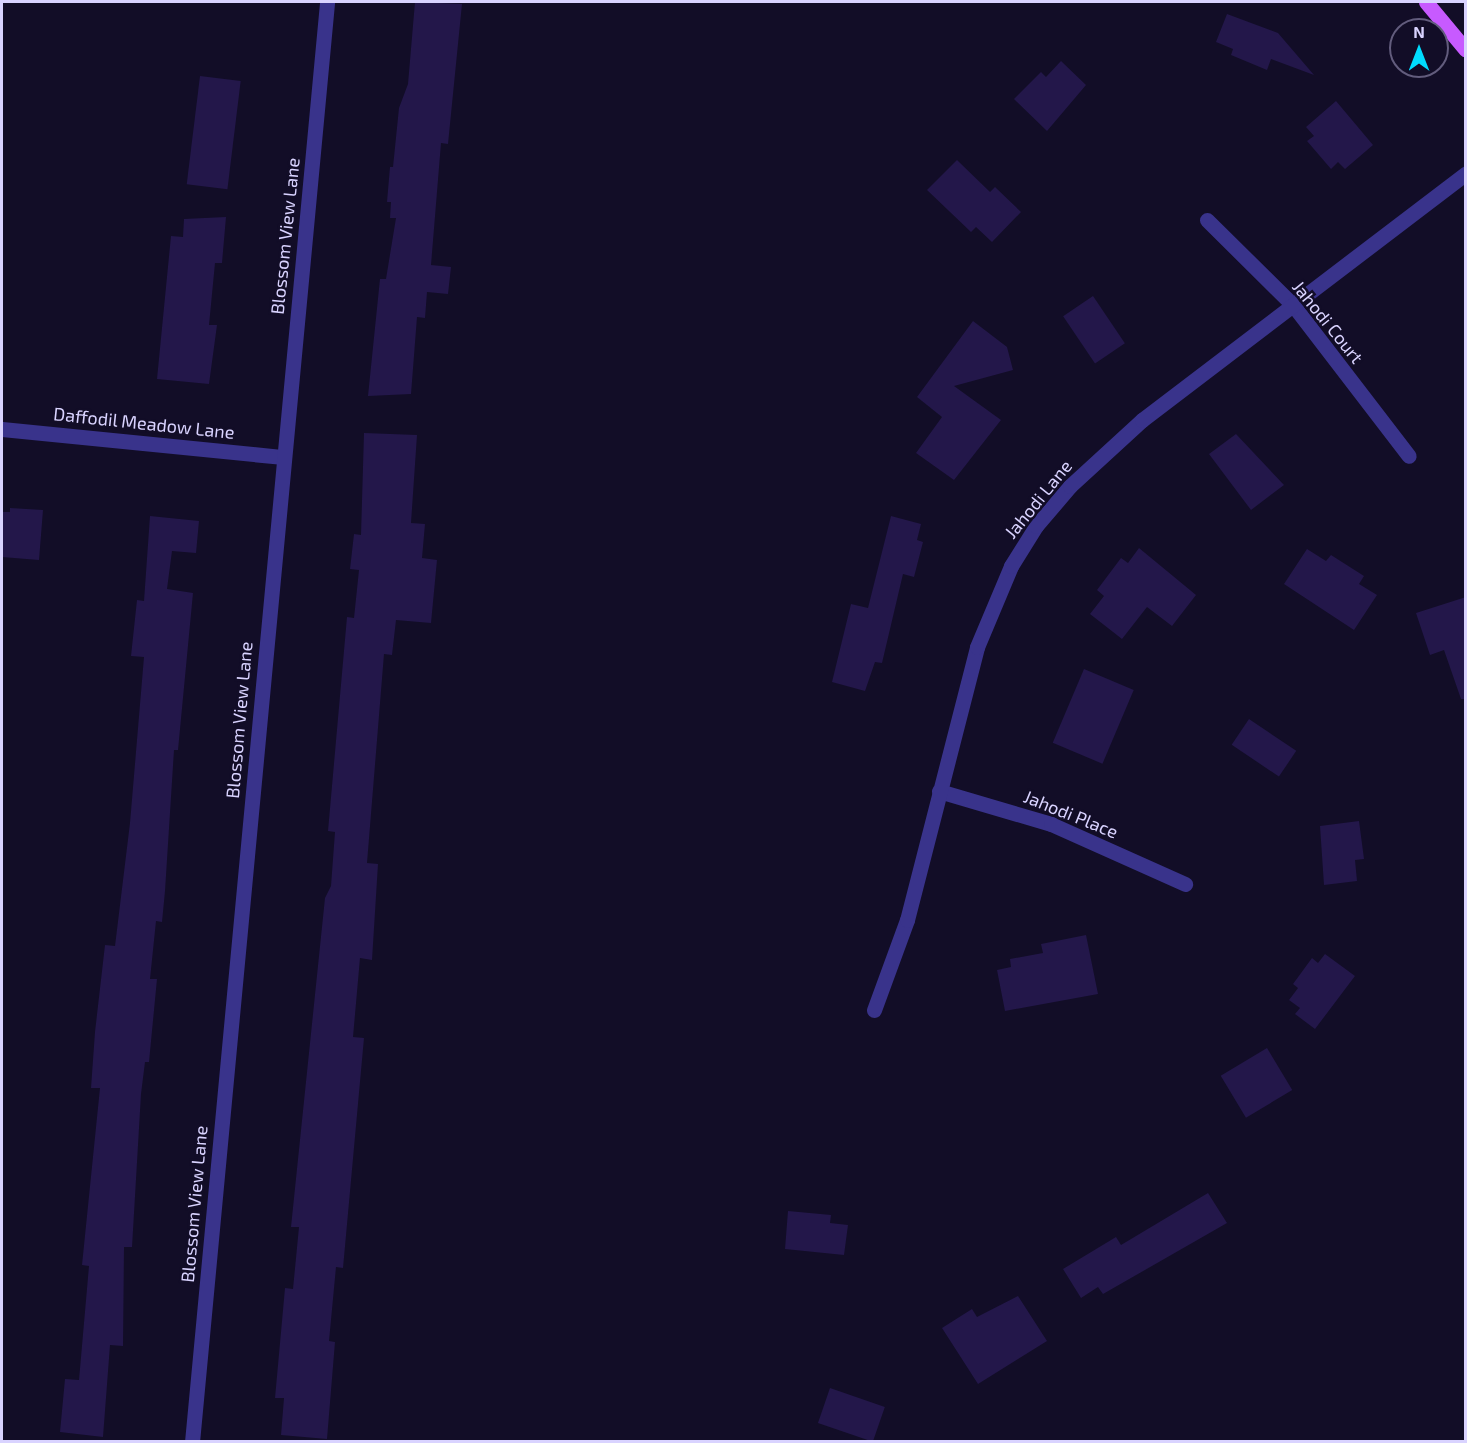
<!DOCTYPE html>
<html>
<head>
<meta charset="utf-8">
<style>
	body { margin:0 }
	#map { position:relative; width:1467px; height:1443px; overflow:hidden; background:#120d27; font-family:"Exo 2",sans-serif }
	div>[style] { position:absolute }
	.building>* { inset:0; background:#23174a; transform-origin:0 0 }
	.minor>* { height:15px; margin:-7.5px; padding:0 7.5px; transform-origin:7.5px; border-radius:7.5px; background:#39338b }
	.major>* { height:15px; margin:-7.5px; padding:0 7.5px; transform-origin:7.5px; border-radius:7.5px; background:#c75aff }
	span { translate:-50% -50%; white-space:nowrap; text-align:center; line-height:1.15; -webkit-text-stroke:5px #120d27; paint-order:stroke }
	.street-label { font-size:18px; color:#d9d3ff }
	.frame { position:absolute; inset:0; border:3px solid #d9d3ff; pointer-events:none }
	.north { position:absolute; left:1389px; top:18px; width:60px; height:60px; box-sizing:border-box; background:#120d27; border:2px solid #625c7d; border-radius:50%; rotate:0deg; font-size:16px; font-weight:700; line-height:24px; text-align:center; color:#d9d3ff }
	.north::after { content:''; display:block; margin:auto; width:21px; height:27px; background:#00dcfe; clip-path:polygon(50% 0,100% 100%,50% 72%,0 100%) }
</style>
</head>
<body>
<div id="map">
	<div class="building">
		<div style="clip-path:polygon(415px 2px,462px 4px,448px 144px,441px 143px,431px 265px,451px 267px,448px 294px,427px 292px,425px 318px,417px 317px,411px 394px,368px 396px,380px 279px,386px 279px,396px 218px,390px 218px,391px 202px,387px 202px,390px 167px,393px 167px,399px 108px,408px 84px)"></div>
		<div style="clip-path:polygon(1227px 14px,1278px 33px,1314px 75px,1271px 59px,1267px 70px,1231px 55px,1233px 49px,1216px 42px)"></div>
		<div style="clip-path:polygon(1061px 61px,1086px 85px,1047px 131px,1014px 99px,1041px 72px,1046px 77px)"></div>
		<div style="left:200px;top:76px;width:41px;height:109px;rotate:7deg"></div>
		<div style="clip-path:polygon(1336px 101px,1373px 145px,1345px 169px,1338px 162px,1331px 169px,1307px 141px,1314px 136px,1306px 127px)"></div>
		<div style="clip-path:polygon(957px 160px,990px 192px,995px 187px,1021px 212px,992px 242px,976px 227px,971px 232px,927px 190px)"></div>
		<div style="clip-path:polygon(226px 217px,222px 263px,215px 263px,209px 325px,217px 325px,209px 384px,157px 379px,171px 236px,183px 237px,184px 219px)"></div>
		<div style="left:1093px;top:296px;width:57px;height:36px;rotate:56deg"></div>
		<div style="clip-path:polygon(973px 321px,1007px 347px,1013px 370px,954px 386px,1001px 420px,954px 480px,916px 453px,942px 417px,917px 397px)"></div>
		<div style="clip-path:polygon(364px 433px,417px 435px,411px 523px,425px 524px,422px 558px,437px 560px,431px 623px,396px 620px,392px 655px,384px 654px,367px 863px,378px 864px,372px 960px,360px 958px,353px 1037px,364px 1038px,343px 1268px,336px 1267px,329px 1341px,335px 1342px,327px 1439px,281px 1435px,284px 1398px,275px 1398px,285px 1288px,293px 1289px,299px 1227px,291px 1227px,325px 898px,331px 886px,335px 832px,328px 831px,347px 617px,354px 618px,359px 570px,350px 569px,354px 534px,361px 535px)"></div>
		<div style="clip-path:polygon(1236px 434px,1284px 485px,1251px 510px,1209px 454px)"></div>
		<div style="clip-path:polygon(10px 508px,43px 510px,39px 560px,2px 557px,2px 512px,10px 512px)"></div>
		<div style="clip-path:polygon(150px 516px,199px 521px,196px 553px,172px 551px,167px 589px,193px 593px,178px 750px,174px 750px,165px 891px,162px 922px,156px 921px,150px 979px,157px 979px,149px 1062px,145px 1062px,141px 1094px,132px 1247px,124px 1247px,123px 1346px,110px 1345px,103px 1437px,60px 1432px,65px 1379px,79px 1380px,89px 1266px,82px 1265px,100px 1088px,91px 1088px,95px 1032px,105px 945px,115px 946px,130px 823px,144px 657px,131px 656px,137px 600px,144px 601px)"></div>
		<div style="clip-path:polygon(891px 516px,921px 524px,917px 540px,923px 542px,914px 577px,903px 574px,882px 663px,875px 662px,865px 691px,832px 682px,851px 604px,868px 608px)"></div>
		<div style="clip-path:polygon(1139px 548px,1196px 595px,1172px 626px,1147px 607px,1122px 639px,1090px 614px,1104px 596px,1097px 590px,1121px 558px,1128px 563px)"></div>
		<div style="clip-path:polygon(1307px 549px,1326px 561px,1331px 555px,1364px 576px,1359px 584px,1377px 595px,1354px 630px,1284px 584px)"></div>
		<div style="clip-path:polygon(1466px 597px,1466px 699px,1461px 699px,1444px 650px,1430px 655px,1416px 613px)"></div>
		<div style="left:1084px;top:669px;width:54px;height:80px;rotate:23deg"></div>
		<div style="left:1249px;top:719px;width:57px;height:31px;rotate:34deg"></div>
		<div style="clip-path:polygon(1359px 821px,1364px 859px,1355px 860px,1357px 881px,1324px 885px,1320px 826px)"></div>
		<div style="clip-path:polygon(1086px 935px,1098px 994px,1005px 1011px,997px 970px,1011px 967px,1010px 959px,1043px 953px,1041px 944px)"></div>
		<div style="clip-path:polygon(1325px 954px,1355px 976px,1315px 1029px,1295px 1014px,1300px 1008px,1289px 1000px,1298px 988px,1293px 984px,1312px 958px,1318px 963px)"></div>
		<div style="left:1267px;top:1048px;width:49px;height:54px;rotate:59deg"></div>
		<div style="clip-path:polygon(1208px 1193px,1227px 1223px,1103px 1294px,1098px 1287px,1081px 1298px,1063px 1269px,1116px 1237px,1121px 1245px)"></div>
		<div style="clip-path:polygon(788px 1211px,831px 1215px,830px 1223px,848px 1225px,844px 1255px,785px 1249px)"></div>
		<div style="clip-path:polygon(1018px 1296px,1047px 1341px,978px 1384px,942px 1328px,972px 1309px,977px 1317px)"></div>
		<div style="left:830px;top:1388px;width:58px;height:37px;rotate:19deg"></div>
	</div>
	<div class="minor">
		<div style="left:1207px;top:220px;width:121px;rotate:44.7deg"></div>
		<div style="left:1293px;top:305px;width:190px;rotate:52.5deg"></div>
		<div style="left:2px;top:429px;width:283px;rotate:5.7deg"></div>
		<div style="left:939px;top:791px;width:117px;rotate:16.4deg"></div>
		<div style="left:1051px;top:824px;width:147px;rotate:24.1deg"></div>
		<div style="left:874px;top:1010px;width:96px;rotate:-69.9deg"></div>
		<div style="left:907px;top:920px;width:282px;rotate:-75.6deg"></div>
		<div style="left:977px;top:647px;width:88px;rotate:-67.2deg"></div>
		<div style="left:1011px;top:566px;width:47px;rotate:-58deg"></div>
		<div style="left:1036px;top:526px;width:52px;rotate:-49.6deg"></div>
		<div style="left:1070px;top:486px;width:98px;rotate:-42.5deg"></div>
		<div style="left:1142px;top:420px;width:407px;rotate:-37.3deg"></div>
		<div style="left:192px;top:1442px;width:1446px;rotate:-84.64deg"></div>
	</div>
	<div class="major">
		<div style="left:1426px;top:2px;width:62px;rotate:50.2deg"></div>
	</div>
	<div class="street-label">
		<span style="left:285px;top:236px;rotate:-84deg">Blossom View Lane</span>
		<span style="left:1328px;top:322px;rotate:51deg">Jahodi Court</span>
		<span style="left:144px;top:423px;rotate:6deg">Daffodil Meadow Lane</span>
		<span style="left:1038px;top:499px;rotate:-51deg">Jahodi Lane</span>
		<span style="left:239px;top:720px;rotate:-85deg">Blossom View Lane</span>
		<span style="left:1071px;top:814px;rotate:22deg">Jahodi Place</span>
		<span style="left:194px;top:1204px;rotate:-85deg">Blossom View Lane</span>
	</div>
	<div class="frame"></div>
	<div class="north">N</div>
</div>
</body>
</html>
